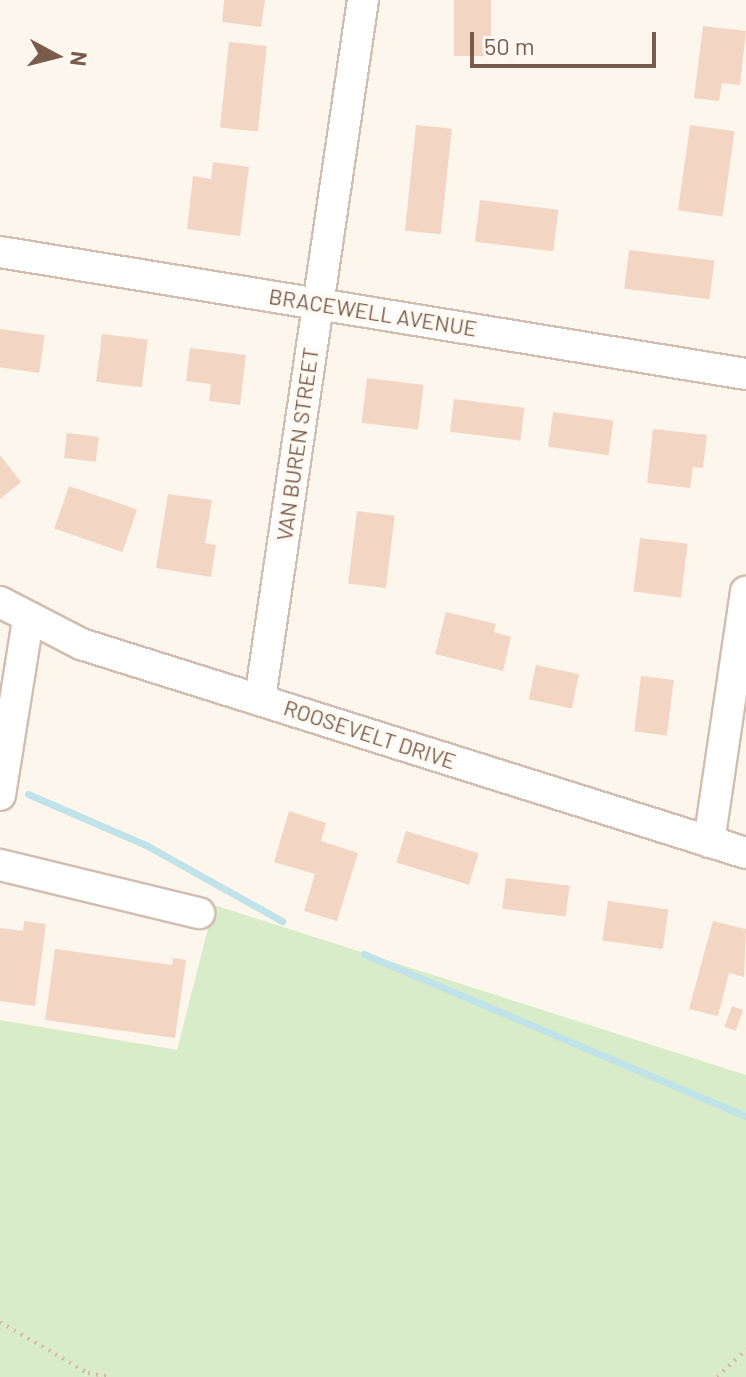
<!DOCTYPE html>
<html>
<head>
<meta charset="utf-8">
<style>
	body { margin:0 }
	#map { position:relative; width:746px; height:1377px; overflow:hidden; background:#fdf6ec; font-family:Barlow,sans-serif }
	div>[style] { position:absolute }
	.green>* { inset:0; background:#d8ecc9 }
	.stream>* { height:7px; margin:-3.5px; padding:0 3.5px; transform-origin:3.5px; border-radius:3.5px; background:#bfe3e8 }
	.building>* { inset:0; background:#f3d5c3; transform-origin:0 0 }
	.path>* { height:4px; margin-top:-2px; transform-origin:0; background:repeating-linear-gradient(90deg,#d9b8a5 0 2px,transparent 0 8px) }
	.roads { filter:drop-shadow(2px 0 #d1beb0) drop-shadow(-2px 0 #d1beb0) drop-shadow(0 2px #d1beb0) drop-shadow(0 -2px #d1beb0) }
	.street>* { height:30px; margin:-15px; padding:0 15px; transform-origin:15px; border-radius:15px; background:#fff }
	span { translate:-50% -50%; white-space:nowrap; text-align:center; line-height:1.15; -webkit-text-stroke:8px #fffaf3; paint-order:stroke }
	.street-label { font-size:22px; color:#7a5c4d }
	.north { position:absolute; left:16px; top:16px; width:80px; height:80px; -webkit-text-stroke:6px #fffaf3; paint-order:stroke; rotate:97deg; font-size:22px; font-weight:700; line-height:32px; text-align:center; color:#7a5c4d }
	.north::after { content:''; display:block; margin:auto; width:28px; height:36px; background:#7a5c4d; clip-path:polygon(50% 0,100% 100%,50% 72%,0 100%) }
	.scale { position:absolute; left:470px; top:32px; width:186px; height:36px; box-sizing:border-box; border:4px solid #7a5c4d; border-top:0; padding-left:10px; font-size:24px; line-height:28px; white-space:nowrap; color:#7a5c4d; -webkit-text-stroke:6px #fffaf3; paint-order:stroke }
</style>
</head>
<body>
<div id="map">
	<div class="green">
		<div style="clip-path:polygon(214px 905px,746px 1075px,746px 1377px,0 1377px,0 1020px,177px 1050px)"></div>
	</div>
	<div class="stream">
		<div style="left:28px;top:794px;width:129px;rotate:23.4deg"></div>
		<div style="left:146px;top:845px;width:156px;rotate:29.2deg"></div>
		<div style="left:364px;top:954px;width:415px;rotate:23deg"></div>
	</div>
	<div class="building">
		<div style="clip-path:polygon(224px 0,265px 0,261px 27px,222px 22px)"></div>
		<div style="left:454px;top:0;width:37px;height:56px"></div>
		<div style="clip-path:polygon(703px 26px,746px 31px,740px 85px,722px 83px,719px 101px,694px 98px)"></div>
		<div style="left:229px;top:42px;width:38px;height:86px;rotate:6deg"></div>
		<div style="left:416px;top:125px;width:36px;height:106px;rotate:6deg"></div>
		<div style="left:690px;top:125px;width:45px;height:86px;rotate:8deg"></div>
		<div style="clip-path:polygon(213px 162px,249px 167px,240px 236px,187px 229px,193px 176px,211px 179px)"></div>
		<div style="left:480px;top:200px;width:79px;height:42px;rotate:7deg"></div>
		<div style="left:629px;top:250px;width:86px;height:39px;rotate:7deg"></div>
		<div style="left:0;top:329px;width:45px;height:38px;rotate:8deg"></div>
		<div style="left:102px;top:334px;width:46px;height:48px;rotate:7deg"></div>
		<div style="clip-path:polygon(190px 348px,246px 355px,240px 405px,209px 401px,211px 384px,186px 381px)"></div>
		<div style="left:367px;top:378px;width:57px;height:45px;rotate:7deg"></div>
		<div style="left:454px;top:399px;width:71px;height:33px;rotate:7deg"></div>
		<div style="left:553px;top:412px;width:61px;height:35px;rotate:8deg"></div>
		<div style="clip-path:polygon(653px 429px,707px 435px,703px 468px,693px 467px,690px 488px,647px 483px)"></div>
		<div style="left:67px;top:433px;width:32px;height:25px;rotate:7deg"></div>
		<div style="clip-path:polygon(0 455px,21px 482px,0 499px)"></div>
		<div style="left:69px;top:486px;width:72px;height:45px;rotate:19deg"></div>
		<div style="clip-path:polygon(168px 494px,212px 500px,205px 543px,216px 545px,211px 577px,156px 568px)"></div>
		<div style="left:357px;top:511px;width:38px;height:73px;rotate:7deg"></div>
		<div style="left:640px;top:538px;width:48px;height:54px;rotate:7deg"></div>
		<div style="clip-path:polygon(446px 612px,496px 624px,494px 632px,511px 637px,503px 671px,435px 654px)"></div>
		<div style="left:536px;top:665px;width:44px;height:35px;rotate:12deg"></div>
		<div style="left:641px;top:676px;width:33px;height:56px;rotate:7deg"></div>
		<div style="clip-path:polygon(289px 811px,326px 823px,321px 841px,358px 853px,337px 921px,304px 911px,315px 874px,274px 862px)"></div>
		<div style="left:406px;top:831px;width:76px;height:33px;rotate:17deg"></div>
		<div style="left:506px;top:878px;width:64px;height:31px;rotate:7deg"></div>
		<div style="left:608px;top:901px;width:61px;height:40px;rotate:8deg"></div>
		<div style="clip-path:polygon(24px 921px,46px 924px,35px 1006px,0 1001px,0 928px,23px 931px)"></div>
		<div style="clip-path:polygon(713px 921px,746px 929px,744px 977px,729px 973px,718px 1016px,689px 1009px)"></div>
		<div style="clip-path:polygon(55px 949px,172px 965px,173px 958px,186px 960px,175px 1038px,45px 1020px)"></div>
		<div style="left:732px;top:1006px;width:12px;height:22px;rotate:20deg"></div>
	</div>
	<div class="path">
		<div style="left:0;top:1322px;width:102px;rotate:30.1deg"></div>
		<div style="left:88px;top:1373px;width:23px;rotate:10deg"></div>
		<div style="left:717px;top:1377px;width:40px;rotate:-43deg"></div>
	</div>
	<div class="roads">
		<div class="street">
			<div style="left:0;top:252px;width:756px;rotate:9.29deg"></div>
			<div style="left:0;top:602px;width:91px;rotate:27.4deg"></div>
			<div style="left:81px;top:644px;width:697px;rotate:17.45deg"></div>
			<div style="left:260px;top:699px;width:707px;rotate:-81.62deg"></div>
			<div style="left:0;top:795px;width:176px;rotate:-80.9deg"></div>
			<div style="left:709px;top:842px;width:253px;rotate:-81.6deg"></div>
			<div style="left:0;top:865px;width:205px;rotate:13.6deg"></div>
		</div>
	</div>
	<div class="street-label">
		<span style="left:373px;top:312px;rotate:9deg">BRACEWELL AVENUE</span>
		<span style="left:297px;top:444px;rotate:-82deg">VAN BUREN STREET</span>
		<span style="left:370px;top:734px;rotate:18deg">ROOSEVELT DRIVE</span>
	</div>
	<div class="north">N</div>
	<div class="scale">50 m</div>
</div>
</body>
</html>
